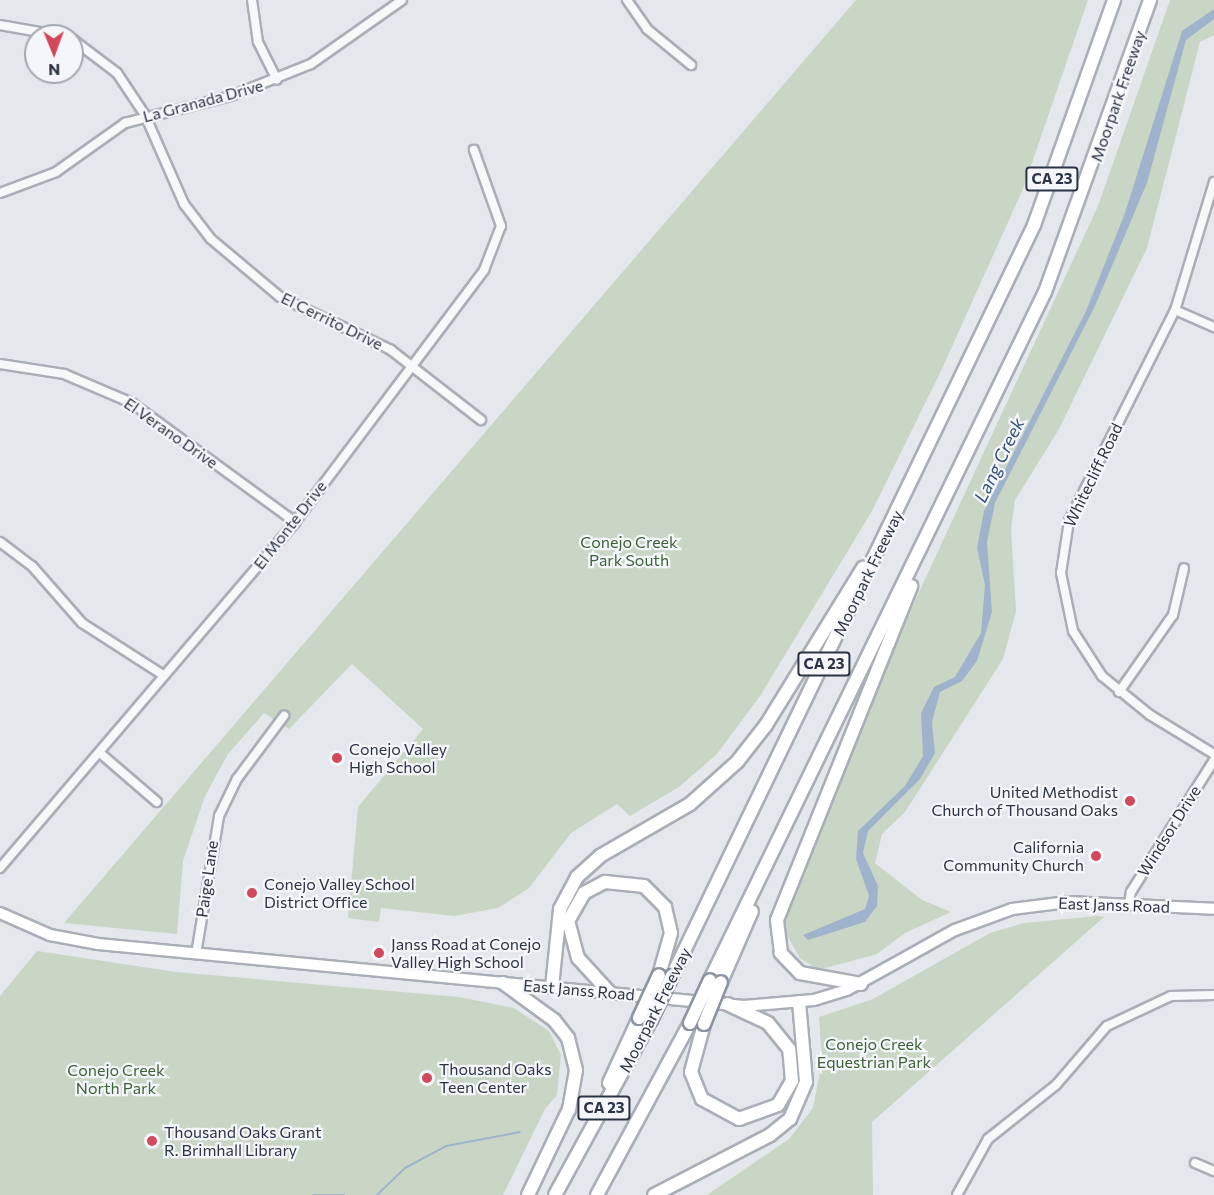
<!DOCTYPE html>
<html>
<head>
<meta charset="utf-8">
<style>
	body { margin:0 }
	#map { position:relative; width:1214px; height:1195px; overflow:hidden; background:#e4e7ec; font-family:Commissioner,sans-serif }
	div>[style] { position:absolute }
	.green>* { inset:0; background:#c9d6c5 }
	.water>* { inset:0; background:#9fb4cc }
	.stream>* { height:2px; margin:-1px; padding:0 1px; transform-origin:1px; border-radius:1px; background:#9fb4cc }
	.roads { filter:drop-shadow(2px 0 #a9aeb7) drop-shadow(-2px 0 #a9aeb7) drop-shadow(0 2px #a9aeb7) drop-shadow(0 -2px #a9aeb7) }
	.minor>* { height:8px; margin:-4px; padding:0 4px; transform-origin:4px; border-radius:4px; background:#f7f8fa }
	.major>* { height:10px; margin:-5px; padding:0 5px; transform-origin:5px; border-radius:5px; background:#fff }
	.highway>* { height:12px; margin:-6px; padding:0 6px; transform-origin:6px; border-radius:6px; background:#fff }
	.bridges { filter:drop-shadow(2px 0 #8b94a3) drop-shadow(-2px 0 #8b94a3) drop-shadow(0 2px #8b94a3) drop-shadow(0 -2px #8b94a3) }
	.highway-bridge>* { height:12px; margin:-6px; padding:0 6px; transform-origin:6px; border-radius:6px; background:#fff }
	.dots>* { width:16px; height:16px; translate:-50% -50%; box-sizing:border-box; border:3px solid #f4f6f9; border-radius:50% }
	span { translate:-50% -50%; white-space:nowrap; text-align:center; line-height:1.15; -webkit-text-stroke:4.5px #f4f6f9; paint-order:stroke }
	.shield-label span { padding:2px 4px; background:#f4f6f9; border:2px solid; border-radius:4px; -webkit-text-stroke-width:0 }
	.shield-label { font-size:15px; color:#2b3445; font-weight:700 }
	.street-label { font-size:16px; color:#2b3445 }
	.park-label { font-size:16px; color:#3f6138 }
	.poi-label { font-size:16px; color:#2b3445 }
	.left { translate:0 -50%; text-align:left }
	.right { translate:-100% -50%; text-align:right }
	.water-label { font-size:18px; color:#34527a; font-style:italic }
	.north { position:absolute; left:24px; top:24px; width:60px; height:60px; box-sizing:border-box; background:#f4f6f9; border:2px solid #a4a8b1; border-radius:50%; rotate:179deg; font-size:16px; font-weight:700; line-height:24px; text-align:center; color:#2b3445 }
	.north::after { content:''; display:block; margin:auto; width:21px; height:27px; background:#d1495b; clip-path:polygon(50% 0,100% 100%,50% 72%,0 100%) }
</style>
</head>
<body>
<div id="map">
	<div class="green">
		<div style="clip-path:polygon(856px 0,1088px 0,1023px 189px,941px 371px,872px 511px,760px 696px,717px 754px,679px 787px,630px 816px,617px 804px,571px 833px,529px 888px,498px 908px,454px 916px,381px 908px,379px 922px,348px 918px,358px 807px,423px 729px,352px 664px,289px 729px,264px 713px,228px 754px,205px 796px,183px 861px,177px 934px,64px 923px)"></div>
		<div style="clip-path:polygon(1170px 0,1214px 0,1214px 35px,1200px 42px,1147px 248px,1059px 429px,1015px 500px,1011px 529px,1016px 611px,1003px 659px,905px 812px,882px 834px,875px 863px,922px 900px,951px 912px,905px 933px,877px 954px,818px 970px,800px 958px,781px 925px,895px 644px,1098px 206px)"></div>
		<div style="clip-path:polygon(1098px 916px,1104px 917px,872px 1122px,873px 1195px,707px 1195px,789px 1139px,813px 1108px,822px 1062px,819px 1017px,873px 999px,990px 933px,1024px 923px)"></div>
		<div style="clip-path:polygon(37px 951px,176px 972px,459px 997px,514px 1008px,549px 1031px,561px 1055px,557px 1095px,545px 1109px,503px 1195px,0 1195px,0 996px)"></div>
	</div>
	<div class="water">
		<div style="clip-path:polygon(1214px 9px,1214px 19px,1186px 40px,1147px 183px,1095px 306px,995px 503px,987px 542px,992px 612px,977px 661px,962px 681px,940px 692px,932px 722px,935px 753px,920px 779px,868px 831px,863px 853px,878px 886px,877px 906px,865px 922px,808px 940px,803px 935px,865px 909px,869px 896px,856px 859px,858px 831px,905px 786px,923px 756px,921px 713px,934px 687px,955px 677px,981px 633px,985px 585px,977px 548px,984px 511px,1086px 311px,1125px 213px,1182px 31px)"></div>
	</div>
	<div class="stream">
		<div style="left:313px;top:1195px;width:31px"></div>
		<div style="left:377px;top:1195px;width:39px;rotate:-44deg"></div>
		<div style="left:405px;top:1168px;width:47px;rotate:-28.2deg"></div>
		<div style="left:446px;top:1146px;width:75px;rotate:-10.7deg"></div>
	</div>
	<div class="roads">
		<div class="minor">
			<div style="left:252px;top:0;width:42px;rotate:81.9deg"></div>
			<div style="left:258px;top:42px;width:42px;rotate:63.4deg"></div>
			<div style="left:627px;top:0;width:35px;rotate:55deg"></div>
			<div style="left:647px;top:29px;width:57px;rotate:39.3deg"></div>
			<div style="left:0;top:25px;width:63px;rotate:10.1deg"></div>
			<div style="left:72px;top:39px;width:56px;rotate:37.1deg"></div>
			<div style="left:117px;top:73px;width:50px;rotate:56.3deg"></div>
			<div style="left:145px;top:115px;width:97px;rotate:66.3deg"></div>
			<div style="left:184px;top:204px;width:44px;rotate:52.4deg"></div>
			<div style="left:211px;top:239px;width:90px;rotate:40deg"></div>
			<div style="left:280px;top:297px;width:123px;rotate:25.5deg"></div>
			<div style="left:391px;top:350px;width:114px;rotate:37.9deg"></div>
			<div style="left:1214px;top:182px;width:134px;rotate:106.9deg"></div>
			<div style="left:1175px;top:310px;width:236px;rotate:116.7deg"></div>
			<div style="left:1069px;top:521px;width:53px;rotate:98.7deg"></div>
			<div style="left:1061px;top:573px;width:59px;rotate:78.3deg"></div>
			<div style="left:1073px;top:631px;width:54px;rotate:57.2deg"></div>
			<div style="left:1102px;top:676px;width:62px;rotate:39.1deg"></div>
			<div style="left:1150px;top:715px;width:75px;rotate:31.4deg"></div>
			<div style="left:0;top:193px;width:60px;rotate:-20.6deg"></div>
			<div style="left:56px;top:172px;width:85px;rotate:-35.4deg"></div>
			<div style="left:125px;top:123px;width:109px;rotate:-14.3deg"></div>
			<div style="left:231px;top:96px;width:86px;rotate:-21.8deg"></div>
			<div style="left:311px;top:64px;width:111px;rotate:-35.1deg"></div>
			<div style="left:1175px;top:310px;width:43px;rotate:23.6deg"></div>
			<div style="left:0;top:364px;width:65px;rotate:8.9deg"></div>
			<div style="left:64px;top:374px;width:74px;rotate:23.1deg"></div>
			<div style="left:132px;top:403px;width:202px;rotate:36.1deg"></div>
			<div style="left:0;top:542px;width:40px;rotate:37deg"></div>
			<div style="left:32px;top:566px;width:76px;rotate:48.7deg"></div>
			<div style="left:82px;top:623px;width:96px;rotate:32.7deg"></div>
			<div style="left:1119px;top:692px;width:94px;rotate:-55deg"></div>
			<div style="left:1173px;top:615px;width:48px;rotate:-76.8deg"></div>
			<div style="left:100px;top:753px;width:75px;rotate:40.7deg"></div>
			<div style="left:0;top:868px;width:455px;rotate:-49.5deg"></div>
			<div style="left:295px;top:522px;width:315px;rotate:-53.1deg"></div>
			<div style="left:484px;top:270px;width:47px;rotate:-68.9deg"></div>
			<div style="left:501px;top:226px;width:81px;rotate:-109.6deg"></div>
			<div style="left:1129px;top:904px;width:12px;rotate:-81deg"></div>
			<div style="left:1131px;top:892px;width:156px;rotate:-57.8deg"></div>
			<div style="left:196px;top:954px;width:140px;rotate:-80.5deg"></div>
			<div style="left:219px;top:816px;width:41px;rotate:-64.1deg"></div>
			<div style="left:237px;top:779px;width:79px;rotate:-53.3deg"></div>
			<div style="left:1195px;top:1163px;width:21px;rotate:23deg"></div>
			<div style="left:957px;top:1195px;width:64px;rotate:-61deg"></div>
			<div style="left:988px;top:1139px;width:87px;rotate:-38.5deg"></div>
			<div style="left:1056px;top:1085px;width:78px;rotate:-49.2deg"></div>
			<div style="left:1107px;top:1026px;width:71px;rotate:-25.1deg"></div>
			<div style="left:1171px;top:996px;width:43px;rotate:-1.3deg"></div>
		</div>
		<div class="major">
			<div style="left:0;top:913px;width:55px;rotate:23.7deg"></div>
			<div style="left:50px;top:935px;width:49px;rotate:10.6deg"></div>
			<div style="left:98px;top:944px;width:649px;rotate:5.48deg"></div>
			<div style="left:744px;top:1006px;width:70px;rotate:-4.9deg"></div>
			<div style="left:814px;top:1000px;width:34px;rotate:-17deg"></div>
			<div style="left:847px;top:990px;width:124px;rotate:-29.1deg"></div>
			<div style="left:955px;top:930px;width:61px;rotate:-20.2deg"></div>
			<div style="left:1012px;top:909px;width:56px;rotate:-7.1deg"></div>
			<div style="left:1068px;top:902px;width:146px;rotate:2.7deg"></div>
		</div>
		<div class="highway">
			<div style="left:672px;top:976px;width:834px;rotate:-64.26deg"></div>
			<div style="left:1034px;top:225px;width:239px;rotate:-70.4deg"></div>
			<div style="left:710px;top:980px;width:765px;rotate:-64.04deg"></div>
			<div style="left:1045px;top:292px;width:310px;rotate:-70.2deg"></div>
			<div style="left:721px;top:982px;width:77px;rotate:-66.4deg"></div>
			<div style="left:503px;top:983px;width:63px;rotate:36deg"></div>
			<div style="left:554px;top:1020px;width:23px;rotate:52deg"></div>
			<div style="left:568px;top:1038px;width:33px;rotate:76deg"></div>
			<div style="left:576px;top:1070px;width:40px;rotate:100deg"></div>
			<div style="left:569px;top:1109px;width:95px;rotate:115.5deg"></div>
			<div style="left:861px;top:984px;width:62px;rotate:-169.8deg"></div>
			<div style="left:800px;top:973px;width:28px;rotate:-134deg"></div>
			<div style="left:781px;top:953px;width:33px;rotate:-97deg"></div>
			<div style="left:777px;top:920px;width:360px;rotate:-68.1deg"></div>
			<div style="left:552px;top:987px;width:78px;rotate:-84.1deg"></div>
			<div style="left:560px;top:909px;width:36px;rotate:-62deg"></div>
			<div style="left:577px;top:877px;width:31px;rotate:-42deg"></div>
			<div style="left:600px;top:856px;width:104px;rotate:-30deg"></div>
			<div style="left:690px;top:804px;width:63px;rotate:-41.8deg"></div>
			<div style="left:737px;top:762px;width:47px;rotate:-51.9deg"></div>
			<div style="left:766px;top:725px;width:185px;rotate:-58.3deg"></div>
			<div style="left:610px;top:993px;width:47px;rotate:-132.4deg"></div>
			<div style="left:578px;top:958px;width:38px;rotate:-105deg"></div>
			<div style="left:568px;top:921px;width:32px;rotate:-60deg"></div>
			<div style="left:584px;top:893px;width:24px;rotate:-28deg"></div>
			<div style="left:605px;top:882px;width:39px;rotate:6deg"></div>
			<div style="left:644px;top:886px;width:30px;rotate:45deg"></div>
			<div style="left:665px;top:907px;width:27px;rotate:77deg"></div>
			<div style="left:671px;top:933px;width:44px;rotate:105.9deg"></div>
			<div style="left:704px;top:1024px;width:50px;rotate:105.2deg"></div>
			<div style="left:691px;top:1072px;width:29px;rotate:68deg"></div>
			<div style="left:702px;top:1099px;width:42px;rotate:28.4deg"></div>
			<div style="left:739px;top:1119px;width:41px;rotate:-19.7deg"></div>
			<div style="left:778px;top:1105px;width:28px;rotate:-60deg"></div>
			<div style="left:792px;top:1081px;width:32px;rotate:-95deg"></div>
			<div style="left:789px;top:1049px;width:33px;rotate:-129deg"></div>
			<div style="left:768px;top:1023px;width:45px;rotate:-155.1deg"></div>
			<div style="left:609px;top:1083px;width:72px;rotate:-65.2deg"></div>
			<div style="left:555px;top:1195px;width:200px;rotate:-61.3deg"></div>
			<div style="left:597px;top:1195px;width:196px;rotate:-61.6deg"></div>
			<div style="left:654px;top:1195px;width:131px;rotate:-27.3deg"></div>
			<div style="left:770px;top:1135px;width:26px;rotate:-39deg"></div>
			<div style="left:790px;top:1119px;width:40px;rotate:-66.6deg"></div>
			<div style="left:806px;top:1082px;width:80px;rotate:-95deg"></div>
		</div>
	</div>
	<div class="bridges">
		<div class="highway-bridge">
			<div style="left:639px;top:1018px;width:47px;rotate:-65.1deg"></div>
			<div style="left:651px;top:1020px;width:49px;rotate:-64.5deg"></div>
			<div style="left:690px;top:1023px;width:47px;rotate:-65.1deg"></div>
			<div style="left:704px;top:1024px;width:45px;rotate:-68deg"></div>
		</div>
	</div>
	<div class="dots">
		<div style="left:337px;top:758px;background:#d1495b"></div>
		<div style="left:1130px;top:801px;background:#d1495b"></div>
		<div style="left:1096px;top:856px;background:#d1495b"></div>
		<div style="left:252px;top:893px;background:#d1495b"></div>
		<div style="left:379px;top:953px;background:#d1495b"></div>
		<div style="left:427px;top:1078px;background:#d1495b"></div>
		<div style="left:152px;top:1141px;background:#d1495b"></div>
	</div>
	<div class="shield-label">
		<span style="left:1052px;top:179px">CA 23</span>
		<span style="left:824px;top:664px">CA 23</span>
		<span style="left:604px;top:1108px">CA 23</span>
	</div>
	<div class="street-label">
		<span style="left:1118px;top:96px;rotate:-71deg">Moorpark Freeway</span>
		<span style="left:203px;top:101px;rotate:-15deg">La Granada Drive</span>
		<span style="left:332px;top:321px;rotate:26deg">El Cerrito Drive</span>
		<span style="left:171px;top:433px;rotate:35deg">El Verano Drive</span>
		<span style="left:1093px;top:475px;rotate:-64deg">Whitecliff Road</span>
		<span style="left:290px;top:525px;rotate:-52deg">El Monte Drive</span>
		<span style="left:868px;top:573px;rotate:-64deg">Moorpark Freeway</span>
		<span style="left:1169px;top:831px;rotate:-58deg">Windsor Drive</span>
		<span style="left:207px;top:879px;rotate:-82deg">Paige Lane</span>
		<span style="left:1114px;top:905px;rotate:2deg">East Janss Road</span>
		<span style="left:579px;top:990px;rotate:5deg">East Janss Road</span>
		<span style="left:655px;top:1010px;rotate:-63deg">Moorpark Freeway</span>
	</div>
	<div class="park-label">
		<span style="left:629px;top:551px">Conejo Creek<br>Park South</span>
		<span style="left:874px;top:1053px">Conejo Creek<br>Equestrian Park</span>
		<span style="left:116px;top:1079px">Conejo Creek<br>North Park</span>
	</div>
	<div class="poi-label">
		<span class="left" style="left:349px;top:758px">Conejo Valley<br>High School</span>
		<span class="right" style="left:1118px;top:801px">United Methodist<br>Church of Thousand Oaks</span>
		<span class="right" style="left:1084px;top:856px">California<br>Community Church</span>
		<span class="left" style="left:264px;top:893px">Conejo Valley School<br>District Office</span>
		<span class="left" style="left:391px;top:953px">Janss Road at Conejo<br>Valley High School</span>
		<span class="left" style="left:439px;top:1078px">Thousand Oaks<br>Teen Center</span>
		<span class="left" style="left:164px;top:1141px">Thousand Oaks Grant<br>R. Brimhall Library</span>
	</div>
	<div class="water-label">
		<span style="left:999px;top:460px;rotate:-64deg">Lang Creek</span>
	</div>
	<div class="north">N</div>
</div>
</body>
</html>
